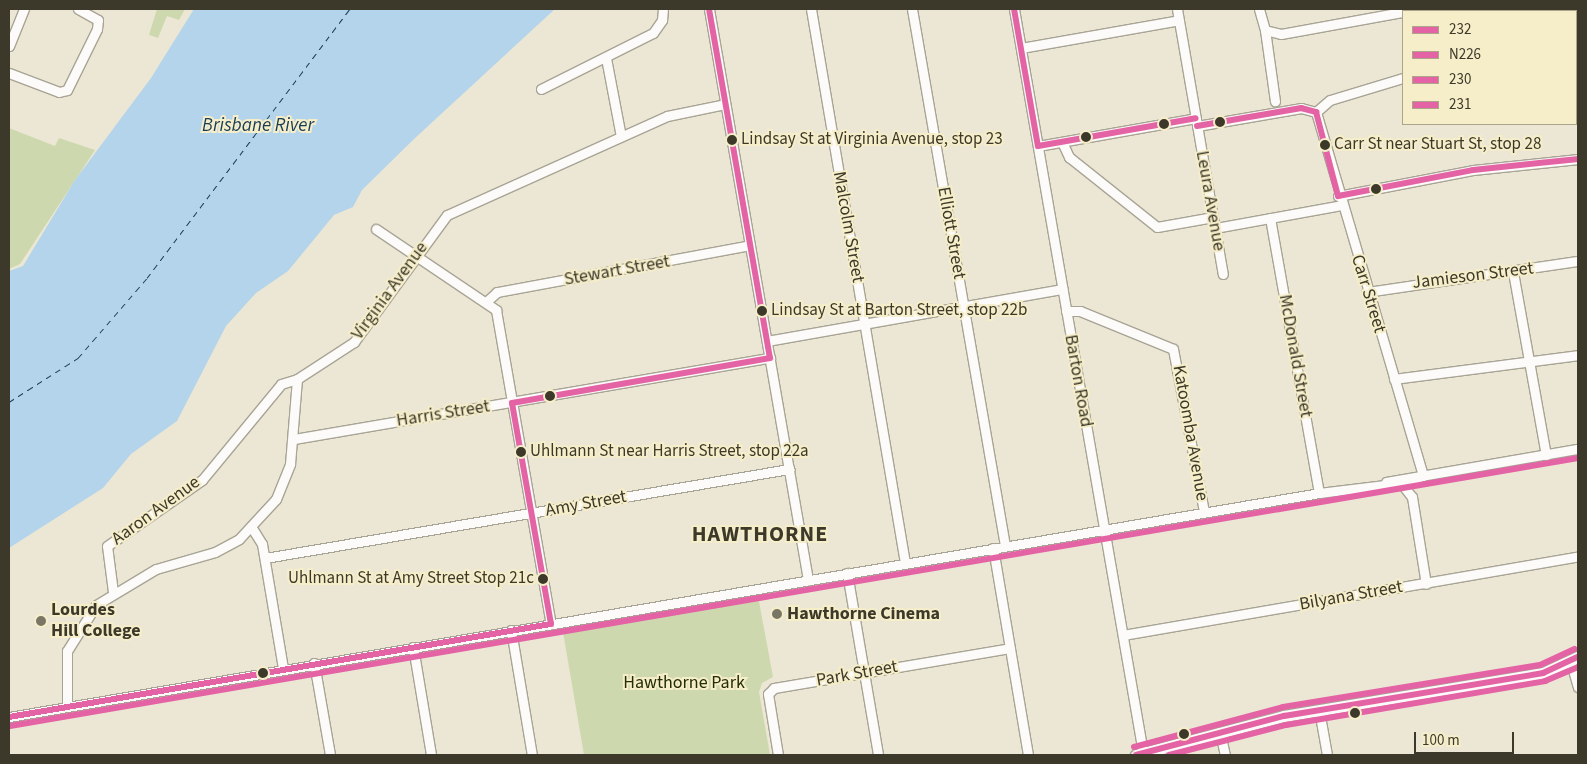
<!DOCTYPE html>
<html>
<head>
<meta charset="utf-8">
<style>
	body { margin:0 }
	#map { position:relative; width:1587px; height:764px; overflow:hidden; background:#ece7d4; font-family:"Source Sans 3",sans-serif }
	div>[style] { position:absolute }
	.green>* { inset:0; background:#ced8af }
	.water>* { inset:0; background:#b3d4ea }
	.ferry>* { height:1px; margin-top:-0.5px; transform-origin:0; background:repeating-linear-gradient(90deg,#183d57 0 6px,transparent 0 11px) }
	.roads { filter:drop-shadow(1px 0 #a8a495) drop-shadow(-1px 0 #a8a495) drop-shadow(0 1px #a8a495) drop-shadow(0 -1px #a8a495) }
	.minor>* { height:9px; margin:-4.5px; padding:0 4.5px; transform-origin:4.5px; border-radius:4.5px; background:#fcfbf9 }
	.major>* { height:11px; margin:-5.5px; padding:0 5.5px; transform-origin:5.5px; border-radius:5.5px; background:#fcfbf9 }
	.bus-1>* { height:6px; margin:-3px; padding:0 3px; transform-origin:3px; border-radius:3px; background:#e463a4 }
	.bus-2>* { height:6px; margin:-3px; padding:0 3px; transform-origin:3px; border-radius:3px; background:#e463a4 }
	.bus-3>* { height:6px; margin:-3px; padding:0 3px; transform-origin:3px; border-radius:3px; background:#e463a4 }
	.bus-4>* { height:6px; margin:-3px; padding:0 3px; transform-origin:3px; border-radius:3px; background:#e463a4 }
	.dots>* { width:14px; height:14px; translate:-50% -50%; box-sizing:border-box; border:2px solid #f6edc9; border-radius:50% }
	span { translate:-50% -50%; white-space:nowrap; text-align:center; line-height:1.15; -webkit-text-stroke:4px #f6edc9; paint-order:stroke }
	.bus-label { font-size:17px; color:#3c392a }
	.left { translate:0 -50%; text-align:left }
	.right { translate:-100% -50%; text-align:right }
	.street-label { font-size:18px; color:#3c392a }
	.poi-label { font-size:18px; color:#3c392a; font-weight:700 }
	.park-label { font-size:18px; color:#232e06 }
	.water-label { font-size:19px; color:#183d57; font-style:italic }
	.district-label { font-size:22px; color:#3c392a; font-weight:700; letter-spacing:1px }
	.frame { position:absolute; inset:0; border:10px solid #3c392a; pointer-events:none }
	.legend { position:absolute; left:1402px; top:10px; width:175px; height:115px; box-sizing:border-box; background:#f6edc9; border:1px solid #aca589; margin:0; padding:6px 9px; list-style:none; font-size:15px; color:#3c392a }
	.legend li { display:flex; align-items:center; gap:10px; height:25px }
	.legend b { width:25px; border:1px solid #aca589 }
	.scale { position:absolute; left:1414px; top:732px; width:100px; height:22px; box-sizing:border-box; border:2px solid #3c392a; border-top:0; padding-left:6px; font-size:15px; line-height:18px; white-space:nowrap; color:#3c392a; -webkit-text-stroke:4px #f6edc9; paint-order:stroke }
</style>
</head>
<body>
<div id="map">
	<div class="green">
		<div style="clip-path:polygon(157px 9px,185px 9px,179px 20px,167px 16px,158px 38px,149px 35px)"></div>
		<div style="clip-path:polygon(9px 128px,55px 146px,59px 138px,95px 150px,20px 264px,9px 269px)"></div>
		<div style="clip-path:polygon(758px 596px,773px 677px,762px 683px,759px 692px,770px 755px,584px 755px,563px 632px)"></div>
	</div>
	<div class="water">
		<div style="clip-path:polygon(194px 9px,555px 9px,414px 139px,362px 190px,353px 207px,334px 215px,288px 271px,256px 293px,226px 326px,177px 421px,131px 454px,103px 488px,9px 548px,9px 271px,23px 266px,75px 180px,151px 78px)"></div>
	</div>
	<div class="ferry">
		<div style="left:9px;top:402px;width:82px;rotate:-32.5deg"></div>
		<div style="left:78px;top:358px;width:106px;rotate:-49.2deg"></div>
		<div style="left:147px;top:278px;width:337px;rotate:-53deg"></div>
	</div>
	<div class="roads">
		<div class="minor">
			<div style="left:709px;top:9px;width:580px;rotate:80.16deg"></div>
			<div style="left:811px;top:9px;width:562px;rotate:80.37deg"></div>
			<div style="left:912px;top:9px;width:545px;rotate:80.17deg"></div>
			<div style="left:1014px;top:9px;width:755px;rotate:80.16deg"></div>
			<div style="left:1177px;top:9px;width:269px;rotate:80.2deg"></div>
			<div style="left:1259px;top:9px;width:22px;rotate:74deg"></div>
			<div style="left:1265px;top:30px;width:16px;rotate:14deg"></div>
			<div style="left:1281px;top:34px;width:123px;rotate:-10.3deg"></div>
			<div style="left:1577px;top:9px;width:6px;rotate:81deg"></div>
			<div style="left:1265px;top:30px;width:72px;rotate:82deg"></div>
			<div style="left:9px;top:46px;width:40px;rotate:-68deg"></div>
			<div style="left:1021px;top:48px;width:160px;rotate:-10deg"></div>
			<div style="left:1576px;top:57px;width:2px"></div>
			<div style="left:606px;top:58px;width:80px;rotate:79.2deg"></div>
			<div style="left:9px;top:73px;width:53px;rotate:20.8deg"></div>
			<div style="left:59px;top:92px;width:8px;rotate:-14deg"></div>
			<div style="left:67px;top:90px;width:68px;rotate:-63.8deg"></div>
			<div style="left:97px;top:29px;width:9px;rotate:-84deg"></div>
			<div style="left:98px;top:20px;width:23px;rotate:-151deg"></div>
			<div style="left:541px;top:89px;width:125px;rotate:-26.6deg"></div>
			<div style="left:653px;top:33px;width:16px;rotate:-55deg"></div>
			<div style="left:662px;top:20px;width:11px;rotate:-85deg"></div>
			<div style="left:1316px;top:112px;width:379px;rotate:73.6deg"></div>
			<div style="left:1316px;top:112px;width:18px;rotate:-41deg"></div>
			<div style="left:1330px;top:100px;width:76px;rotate:-16.8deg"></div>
			<div style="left:1197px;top:126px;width:106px;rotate:-9.8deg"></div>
			<div style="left:1301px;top:108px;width:16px;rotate:15deg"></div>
			<div style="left:1062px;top:142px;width:17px;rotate:65deg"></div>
			<div style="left:1069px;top:157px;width:112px;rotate:38.5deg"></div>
			<div style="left:1157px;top:227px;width:57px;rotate:-10.1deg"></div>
			<div style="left:1038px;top:146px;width:160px;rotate:-10deg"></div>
			<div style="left:1338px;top:196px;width:137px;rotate:-10.9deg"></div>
			<div style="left:1473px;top:170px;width:106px;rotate:-6deg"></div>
			<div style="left:1270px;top:218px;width:279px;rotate:79.9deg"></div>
			<div style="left:1215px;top:228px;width:128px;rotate:-10.3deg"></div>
			<div style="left:376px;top:229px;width:145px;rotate:34deg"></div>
			<div style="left:496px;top:310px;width:319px;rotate:80.1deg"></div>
			<div style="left:1513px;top:272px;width:186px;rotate:79.8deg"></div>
			<div style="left:1367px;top:292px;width:213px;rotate:-8.4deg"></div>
			<div style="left:487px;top:301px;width:13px;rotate:-42deg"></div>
			<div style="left:497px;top:292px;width:257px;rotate:-10.5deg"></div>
			<div style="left:1066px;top:311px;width:14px"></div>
			<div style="left:1080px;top:311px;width:100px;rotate:22.2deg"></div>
			<div style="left:1173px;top:349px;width:166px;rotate:79.2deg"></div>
			<div style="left:767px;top:341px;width:300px;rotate:-10deg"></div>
			<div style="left:1394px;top:379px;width:186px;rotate:-7.4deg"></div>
			<div style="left:294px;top:439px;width:483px;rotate:-9.7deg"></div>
			<div style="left:1386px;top:482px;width:195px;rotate:-9.8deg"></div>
			<div style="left:1401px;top:483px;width:18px;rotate:52deg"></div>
			<div style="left:1412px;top:497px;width:88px;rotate:80.9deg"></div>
			<div style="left:252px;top:528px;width:19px;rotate:58deg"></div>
			<div style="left:262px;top:544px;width:126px;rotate:80.4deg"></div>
			<div style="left:993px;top:548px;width:210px;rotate:80.4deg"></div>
			<div style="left:265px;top:558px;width:532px;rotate:-9.64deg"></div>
			<div style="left:847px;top:573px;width:185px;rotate:80.3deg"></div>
			<div style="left:113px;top:592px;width:46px;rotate:-97.4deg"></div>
			<div style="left:107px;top:546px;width:116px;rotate:-34.8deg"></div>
			<div style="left:202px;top:480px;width:124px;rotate:-50.5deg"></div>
			<div style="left:281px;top:384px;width:17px;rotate:-17deg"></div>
			<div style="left:511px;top:630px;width:127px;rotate:80.5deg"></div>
			<div style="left:1123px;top:635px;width:462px;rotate:-9.8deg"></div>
			<div style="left:413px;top:647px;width:109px;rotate:80.5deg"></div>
			<div style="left:314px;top:663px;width:93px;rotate:80.1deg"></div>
			<div style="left:1571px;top:663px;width:25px;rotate:74deg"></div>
			<div style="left:67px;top:705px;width:54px;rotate:-90deg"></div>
			<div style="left:67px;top:651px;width:54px;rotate:-57.8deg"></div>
			<div style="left:96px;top:605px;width:70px;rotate:-31deg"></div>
			<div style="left:156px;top:569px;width:61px;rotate:-16.1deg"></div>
			<div style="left:215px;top:552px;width:27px;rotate:-28deg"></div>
			<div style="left:239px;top:539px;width:54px;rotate:-47.2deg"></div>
			<div style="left:276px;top:499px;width:38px;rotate:-68deg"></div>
			<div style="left:290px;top:464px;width:85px;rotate:-85.3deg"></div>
			<div style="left:297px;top:379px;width:68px;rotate:-33deg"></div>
			<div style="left:354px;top:342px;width:157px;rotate:-53.8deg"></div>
			<div style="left:447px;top:215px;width:241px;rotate:-24.2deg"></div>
			<div style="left:667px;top:116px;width:59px;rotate:-11.7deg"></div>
			<div style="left:1319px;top:710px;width:46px;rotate:79.9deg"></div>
			<div style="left:9px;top:717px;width:1329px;rotate:-9.7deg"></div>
			<div style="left:1319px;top:493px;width:83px;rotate:-7deg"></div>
			<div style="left:1401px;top:483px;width:23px;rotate:-18deg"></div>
			<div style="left:1220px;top:732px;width:24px;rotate:78deg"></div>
			<div style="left:778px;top:755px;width:62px;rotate:-99.3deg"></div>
			<div style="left:768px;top:694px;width:8px;rotate:-45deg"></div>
			<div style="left:774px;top:688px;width:239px;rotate:-9.6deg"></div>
		</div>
		<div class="major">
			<div style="left:1136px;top:755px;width:153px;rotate:-14.8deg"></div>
			<div style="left:1284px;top:716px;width:263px;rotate:-9.4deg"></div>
			<div style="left:1543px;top:673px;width:38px;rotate:-25deg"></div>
		</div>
	</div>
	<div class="bus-1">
		<div style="left:709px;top:9px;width:354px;rotate:80.1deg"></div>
		<div style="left:1014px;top:9px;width:139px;rotate:80.1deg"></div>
		<div style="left:1316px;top:112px;width:87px;rotate:75.3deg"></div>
		<div style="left:1197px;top:126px;width:106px;rotate:-9.8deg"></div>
		<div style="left:1301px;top:108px;width:16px;rotate:15deg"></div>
		<div style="left:1038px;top:146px;width:160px;rotate:-10deg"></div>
		<div style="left:1338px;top:196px;width:137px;rotate:-10.9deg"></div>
		<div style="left:1473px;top:170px;width:106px;rotate:-6deg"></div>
		<div style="left:512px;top:403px;width:262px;rotate:-9.9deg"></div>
		<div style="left:512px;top:403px;width:224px;rotate:80deg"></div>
		<div style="left:9px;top:717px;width:550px;rotate:-9.74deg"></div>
		<div style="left:1136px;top:755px;width:153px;rotate:-14.8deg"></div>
		<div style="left:1284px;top:716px;width:263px;rotate:-9.4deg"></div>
		<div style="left:1543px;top:673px;width:38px;rotate:-25deg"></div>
	</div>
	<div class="bus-2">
		<div style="left:10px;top:726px;width:1591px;rotate:-9.7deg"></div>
	</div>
	<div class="bus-3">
		<div style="left:1169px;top:755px;width:121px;rotate:-14.4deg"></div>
		<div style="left:1286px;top:725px;width:263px;rotate:-9.6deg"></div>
		<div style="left:1545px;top:681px;width:36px;rotate:-23deg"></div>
	</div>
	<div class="bus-4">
		<div style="left:1134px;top:747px;width:154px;rotate:-15deg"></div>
		<div style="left:1283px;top:707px;width:260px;rotate:-9.3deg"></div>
		<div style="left:1540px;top:665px;width:38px;rotate:-25deg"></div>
	</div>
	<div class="dots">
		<div style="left:1220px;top:122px;background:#3c392a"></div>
		<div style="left:1164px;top:124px;background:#3c392a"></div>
		<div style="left:1086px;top:137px;background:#3c392a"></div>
		<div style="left:732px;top:140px;background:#3c392a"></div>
		<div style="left:1325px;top:145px;background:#3c392a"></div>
		<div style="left:1376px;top:189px;background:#3c392a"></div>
		<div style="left:762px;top:311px;background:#3c392a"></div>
		<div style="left:550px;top:396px;background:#3c392a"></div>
		<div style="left:521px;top:452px;background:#3c392a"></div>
		<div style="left:543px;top:579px;background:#3c392a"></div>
		<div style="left:777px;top:614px;background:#7a7666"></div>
		<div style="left:41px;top:621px;background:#7a7666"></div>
		<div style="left:263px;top:673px;background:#3c392a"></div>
		<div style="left:1355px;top:713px;background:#3c392a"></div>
		<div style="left:1184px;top:734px;background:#3c392a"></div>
	</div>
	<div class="bus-label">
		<span class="left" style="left:741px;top:140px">Lindsay St at Virginia Avenue, stop 23</span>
		<span class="left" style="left:1334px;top:145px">Carr St near Stuart St, stop 28</span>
		<span class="left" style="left:771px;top:311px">Lindsay St at Barton Street, stop 22b</span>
		<span class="left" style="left:530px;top:452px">Uhlmann St near Harris Street, stop 22a</span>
		<span class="right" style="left:534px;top:579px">Uhlmann St at Amy Street Stop 21c</span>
	</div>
	<div class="street-label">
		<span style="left:1210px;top:201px;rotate:80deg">Leura Avenue</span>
		<span style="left:848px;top:227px;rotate:80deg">Malcolm Street</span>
		<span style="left:951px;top:233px;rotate:80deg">Elliott Street</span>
		<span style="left:617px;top:271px;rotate:-10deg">Stewart Street</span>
		<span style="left:1473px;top:276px;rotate:-7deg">Jamieson Street</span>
		<span style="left:390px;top:291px;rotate:-54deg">Virginia Avenue</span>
		<span style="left:1368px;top:294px;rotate:73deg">Carr Street</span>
		<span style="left:1295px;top:356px;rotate:80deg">McDonald Street</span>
		<span style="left:1078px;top:381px;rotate:80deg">Barton Road</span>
		<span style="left:443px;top:414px;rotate:-9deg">Harris Street</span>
		<span style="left:1190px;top:433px;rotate:80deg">Katoomba Avenue</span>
		<span style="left:586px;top:504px;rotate:-10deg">Amy Street</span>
		<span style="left:156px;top:511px;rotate:-36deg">Aaron Avenue</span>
		<span style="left:1351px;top:596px;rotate:-10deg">Bilyana Street</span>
		<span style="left:857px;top:674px;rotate:-10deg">Park Street</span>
	</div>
	<div class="poi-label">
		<span class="left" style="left:51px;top:621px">Lourdes<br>Hill College</span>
		<span class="left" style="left:787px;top:614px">Hawthorne Cinema</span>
	</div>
	<div class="park-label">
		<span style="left:684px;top:683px">Hawthorne Park</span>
	</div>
	<div class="water-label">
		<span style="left:258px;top:126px">Brisbane River</span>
	</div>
	<div class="district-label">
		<span style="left:760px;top:535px">HAWTHORNE</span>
	</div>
	<div class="frame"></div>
	<ul class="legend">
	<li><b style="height:6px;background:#e463a4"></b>232</li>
	<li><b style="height:6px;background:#e463a4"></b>N226</li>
	<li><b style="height:6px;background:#e463a4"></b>230</li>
	<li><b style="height:6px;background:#e463a4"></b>231</li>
	</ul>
	<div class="scale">100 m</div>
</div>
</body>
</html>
